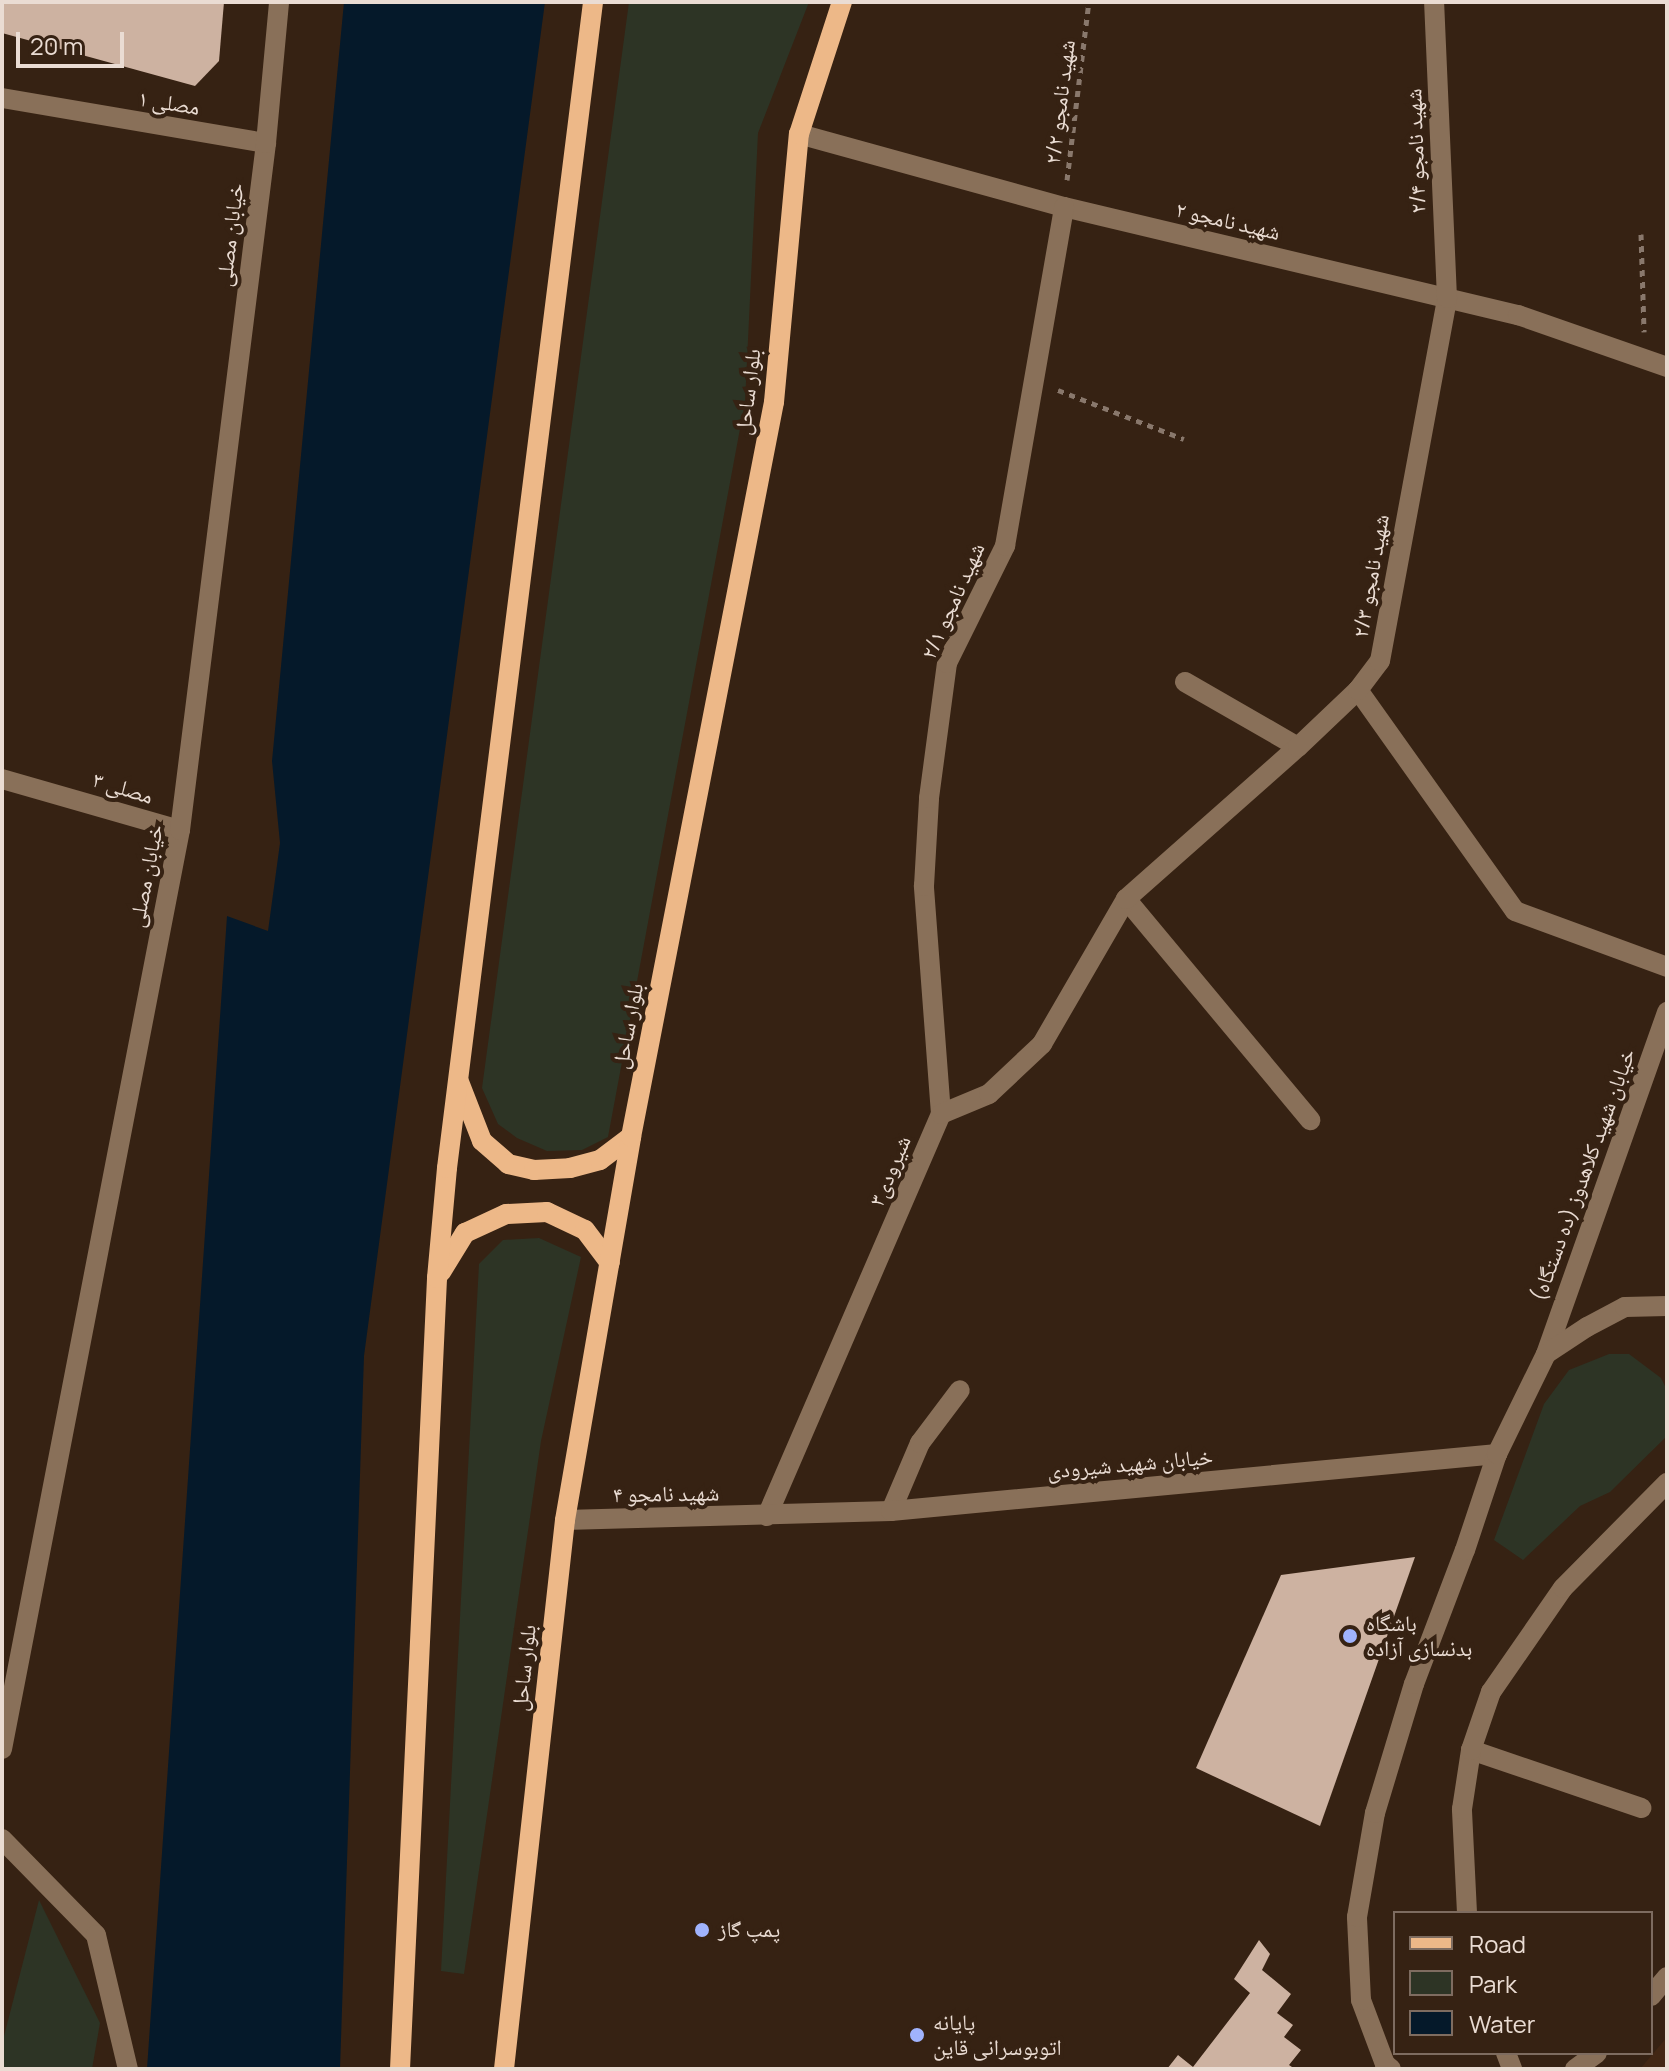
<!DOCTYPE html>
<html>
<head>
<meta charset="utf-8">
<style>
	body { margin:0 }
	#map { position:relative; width:1669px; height:2071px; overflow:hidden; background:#362213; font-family:Manrope,"Noto Naskh Arabic",sans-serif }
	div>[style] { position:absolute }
	.built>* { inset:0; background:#422714 }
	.green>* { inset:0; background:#2d3425 }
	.water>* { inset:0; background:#05192a }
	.building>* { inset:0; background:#cdb2a1 }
	.path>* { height:5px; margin-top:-2.5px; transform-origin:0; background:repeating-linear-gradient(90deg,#89786c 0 6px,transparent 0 12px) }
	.minor>* { height:20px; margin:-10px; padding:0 10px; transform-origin:10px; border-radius:10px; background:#897059 }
	.major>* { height:20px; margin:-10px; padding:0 10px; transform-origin:10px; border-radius:10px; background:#edb888 }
	.dots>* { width:22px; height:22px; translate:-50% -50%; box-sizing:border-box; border:4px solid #362213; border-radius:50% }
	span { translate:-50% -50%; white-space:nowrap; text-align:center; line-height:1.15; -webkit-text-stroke:8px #362213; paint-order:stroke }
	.street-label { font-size:22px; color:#eadcd3 }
	.poi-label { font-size:22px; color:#eadcd3 }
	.left { translate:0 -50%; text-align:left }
	.frame { position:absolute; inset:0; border:4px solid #eadcd3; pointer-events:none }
	.legend { position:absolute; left:1393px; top:1911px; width:260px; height:144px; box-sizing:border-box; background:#362213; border:2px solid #7e6c60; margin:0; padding:10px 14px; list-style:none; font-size:24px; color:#eadcd3 }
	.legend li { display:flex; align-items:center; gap:16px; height:40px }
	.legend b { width:40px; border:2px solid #7e6c60 }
	.scale { position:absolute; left:16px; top:32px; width:108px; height:36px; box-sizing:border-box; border:4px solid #eadcd3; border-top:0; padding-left:10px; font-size:24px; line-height:28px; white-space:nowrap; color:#eadcd3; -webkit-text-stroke:6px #362213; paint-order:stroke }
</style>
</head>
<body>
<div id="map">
	<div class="built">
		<div style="clip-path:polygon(1667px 2037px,1667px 2069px,1640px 2069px)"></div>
	</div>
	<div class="green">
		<div style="clip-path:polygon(629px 2px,809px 2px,758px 133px,745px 402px,608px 1137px,582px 1150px,547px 1151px,517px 1138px,498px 1124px,482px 1088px)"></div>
		<div style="clip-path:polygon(539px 1238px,581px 1257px,541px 1441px,464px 1974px,441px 1971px,479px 1264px,503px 1240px)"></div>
		<div style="clip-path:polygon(1609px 1354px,1629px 1354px,1661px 1378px,1667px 1390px,1667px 1436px,1610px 1492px,1580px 1506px,1523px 1560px,1494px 1540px,1544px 1404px,1569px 1370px)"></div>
		<div style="clip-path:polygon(39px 1900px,100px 2023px,92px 2069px,2px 2069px,2px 2044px)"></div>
	</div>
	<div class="water">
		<div style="clip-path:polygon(344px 2px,545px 2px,364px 1356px,340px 2069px,147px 2069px,227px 916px,268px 931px,280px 843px,272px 761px)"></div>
	</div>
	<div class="building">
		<div style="clip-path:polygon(2px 2px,224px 2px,219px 61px,195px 86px,2px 33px)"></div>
		<div style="clip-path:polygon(1415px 1557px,1320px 1826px,1196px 1768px,1281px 1575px)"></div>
		<div style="clip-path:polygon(1259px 1940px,1270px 1954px,1262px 1970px,1291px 1994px,1277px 2013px,1293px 2025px,1284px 2037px,1301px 2050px,1289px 2065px,1295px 2069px,1167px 2069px,1178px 2055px,1193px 2067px,1250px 1993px,1234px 1979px)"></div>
	</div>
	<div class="path">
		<div style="left:1067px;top:180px;width:179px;rotate:-83deg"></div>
		<div style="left:1641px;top:234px;width:98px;rotate:88.2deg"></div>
		<div style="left:1058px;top:390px;width:135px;rotate:21.3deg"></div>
	</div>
	<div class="minor">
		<div style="left:2px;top:98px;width:268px;rotate:9.7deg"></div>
		<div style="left:799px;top:134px;width:275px;rotate:15.4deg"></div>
		<div style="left:1064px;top:207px;width:467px;rotate:13.4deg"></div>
		<div style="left:1518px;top:315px;width:158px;rotate:19.2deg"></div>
		<div style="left:1185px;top:682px;width:130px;rotate:29.9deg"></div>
		<div style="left:1358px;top:690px;width:271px;rotate:54.6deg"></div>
		<div style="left:1515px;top:911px;width:162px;rotate:20.2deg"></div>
		<div style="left:2px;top:779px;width:185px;rotate:16deg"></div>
		<div style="left:1126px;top:899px;width:288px;rotate:50.2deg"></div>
		<div style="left:941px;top:1114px;width:229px;rotate:-94.3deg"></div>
		<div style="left:924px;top:886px;width:88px;rotate:-86.7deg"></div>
		<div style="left:929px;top:798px;width:136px;rotate:-82.4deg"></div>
		<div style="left:947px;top:663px;width:131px;rotate:-63.6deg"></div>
		<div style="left:1005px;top:546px;width:344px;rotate:-80.1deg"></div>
		<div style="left:1546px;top:1354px;width:363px;rotate:-70.5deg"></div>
		<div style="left:891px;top:1511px;width:74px;rotate:-66.9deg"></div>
		<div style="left:920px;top:1443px;width:66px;rotate:-53deg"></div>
		<div style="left:767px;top:1516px;width:438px;rotate:-66.6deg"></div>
		<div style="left:941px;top:1114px;width:52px;rotate:-22.6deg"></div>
		<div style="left:989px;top:1094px;width:73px;rotate:-43.3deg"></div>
		<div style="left:1042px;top:1044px;width:168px;rotate:-59.9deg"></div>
		<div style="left:1126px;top:899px;width:230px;rotate:-41.5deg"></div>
		<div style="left:1298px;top:747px;width:83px;rotate:-43.5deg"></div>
		<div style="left:1358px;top:690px;width:36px;rotate:-53deg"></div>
		<div style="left:1380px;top:661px;width:369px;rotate:-79.5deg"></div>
		<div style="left:1447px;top:298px;width:296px;rotate:-92.5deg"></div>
		<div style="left:565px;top:1520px;width:326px;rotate:-1.6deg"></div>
		<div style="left:891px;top:1511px;width:609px;rotate:-5.37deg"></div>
		<div style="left:2px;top:1749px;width:936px;rotate:-79.04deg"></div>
		<div style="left:180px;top:830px;width:692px;rotate:-82.86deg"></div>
		<div style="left:266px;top:143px;width:142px;rotate:-84.7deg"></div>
		<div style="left:1471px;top:1750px;width:180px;rotate:18.8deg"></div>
		<div style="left:2px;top:1839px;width:134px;rotate:45.6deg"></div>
		<div style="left:96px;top:1935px;width:138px;rotate:76.6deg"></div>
		<div style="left:1467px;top:1913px;width:104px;rotate:-92.8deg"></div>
		<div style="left:1462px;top:1809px;width:60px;rotate:-81.3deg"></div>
		<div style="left:1471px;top:1750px;width:61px;rotate:-71deg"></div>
		<div style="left:1491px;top:1692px;width:126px;rotate:-55.3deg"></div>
		<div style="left:1563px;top:1588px;width:148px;rotate:-45.3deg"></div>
		<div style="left:1651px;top:1996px;width:25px;rotate:-50deg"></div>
		<div style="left:1506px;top:2053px;width:17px;rotate:69deg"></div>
		<div style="left:1391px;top:2069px;width:8px;rotate:-140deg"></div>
		<div style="left:1385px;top:2064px;width:68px;rotate:-110.6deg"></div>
		<div style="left:1361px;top:2000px;width:83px;rotate:-92.8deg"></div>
		<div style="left:1357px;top:1917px;width:106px;rotate:-80.2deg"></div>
		<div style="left:1375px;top:1813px;width:135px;rotate:-73.2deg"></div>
		<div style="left:1414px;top:1684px;width:143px;rotate:-69.2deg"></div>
		<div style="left:1465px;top:1550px;width:101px;rotate:-71.6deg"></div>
		<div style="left:1497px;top:1454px;width:111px;rotate:-63.9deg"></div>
		<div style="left:1546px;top:1354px;width:49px;rotate:-33.4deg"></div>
		<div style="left:1587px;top:1327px;width:43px;rotate:-27.8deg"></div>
		<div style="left:1625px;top:1307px;width:42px;rotate:-1.4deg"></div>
		<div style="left:1575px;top:2069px;width:27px;rotate:-36deg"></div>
	</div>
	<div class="major">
		<div style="left:459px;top:1082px;width:63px;rotate:68.7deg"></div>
		<div style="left:482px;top:1141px;width:35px;rotate:41deg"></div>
		<div style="left:508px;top:1164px;width:27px;rotate:13deg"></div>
		<div style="left:534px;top:1170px;width:36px;rotate:-3deg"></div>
		<div style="left:570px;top:1168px;width:31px;rotate:-15deg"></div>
		<div style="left:600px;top:1160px;width:39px;rotate:-37deg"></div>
		<div style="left:441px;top:1272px;width:46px;rotate:-58.4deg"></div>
		<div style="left:465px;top:1233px;width:45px;rotate:-24.9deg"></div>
		<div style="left:506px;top:1214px;width:41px;rotate:-2.8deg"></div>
		<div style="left:547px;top:1212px;width:42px;rotate:25.3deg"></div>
		<div style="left:585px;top:1230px;width:41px;rotate:52.9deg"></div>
		<div style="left:400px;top:2069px;width:792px;rotate:-87.32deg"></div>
		<div style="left:437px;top:1278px;width:110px;rotate:-84.8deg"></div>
		<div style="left:447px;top:1168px;width:1175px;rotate:-82.86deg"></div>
		<div style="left:504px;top:2069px;width:552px;rotate:-83.66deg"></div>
		<div style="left:565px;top:1520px;width:389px;rotate:-80.2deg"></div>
		<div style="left:631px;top:1137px;width:749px;rotate:-78.99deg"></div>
		<div style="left:774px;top:402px;width:269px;rotate:-84.7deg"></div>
		<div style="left:799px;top:134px;width:139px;rotate:-72deg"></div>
	</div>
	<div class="dots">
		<div style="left:1350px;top:1636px;background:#a0b3fd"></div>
		<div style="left:702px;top:1930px;background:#a0b3fd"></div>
		<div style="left:917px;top:2035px;background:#a0b3fd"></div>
	</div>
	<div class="street-label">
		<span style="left:1060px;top:102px;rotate:-83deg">شهید نامجو ۲/۲</span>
		<span style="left:169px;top:103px;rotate:9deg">مصلی ۱</span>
		<span style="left:1416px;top:151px;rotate:-92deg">شهید نامجو ۲/۴</span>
		<span style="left:1228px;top:221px;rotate:13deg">شهید نامجو ۲</span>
		<span style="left:230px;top:235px;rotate:-83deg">خیابان مصلی</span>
		<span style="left:748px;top:392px;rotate:-83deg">بلوار ساحل</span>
		<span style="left:1371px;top:576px;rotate:-80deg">شهید نامجو ۲/۳</span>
		<span style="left:953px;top:601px;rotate:-66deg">شهید نامجو ۲/۱</span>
		<span style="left:123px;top:788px;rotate:17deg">مصلی ۳</span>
		<span style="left:146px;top:876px;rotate:-79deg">خیابان مصلی</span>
		<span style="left:628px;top:1026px;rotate:-79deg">بلوار ساحل</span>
		<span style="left:890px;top:1171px;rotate:-67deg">شیرودی۳</span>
		<span style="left:1583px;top:1175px;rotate:-70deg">خیابان شهید کلاهدوز (ده دستگاه)</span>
		<span style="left:1130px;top:1464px;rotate:-5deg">خیابان شهید شیرودی</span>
		<span style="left:666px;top:1494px;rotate:-1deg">شهید نامجو ۴</span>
		<span style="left:524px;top:1668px;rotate:-84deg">بلوار ساحل</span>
	</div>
	<div class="poi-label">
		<span class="left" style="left:1366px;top:1636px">باشگاه<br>بدنسازی آزاده</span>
		<span class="left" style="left:718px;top:1930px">پمپ گاز</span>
		<span class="left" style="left:933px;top:2035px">پایانه<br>اتوبوسرانی قاین</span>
	</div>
	<div class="frame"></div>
	<ul class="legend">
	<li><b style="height:10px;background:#edb888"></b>Road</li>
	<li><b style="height:22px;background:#2d3425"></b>Park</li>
	<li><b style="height:22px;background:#05192a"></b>Water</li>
	</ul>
	<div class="scale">20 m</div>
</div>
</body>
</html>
